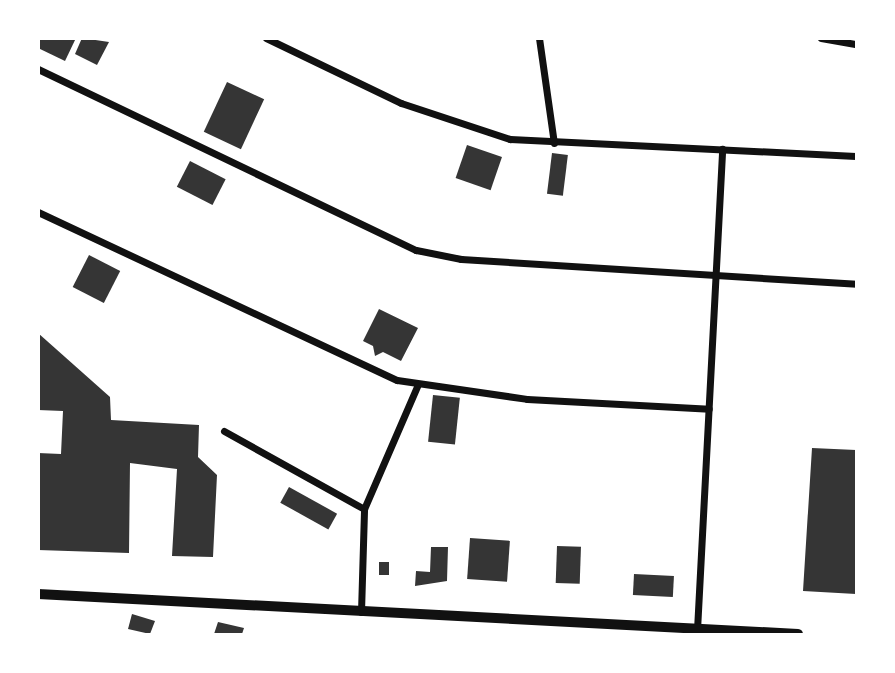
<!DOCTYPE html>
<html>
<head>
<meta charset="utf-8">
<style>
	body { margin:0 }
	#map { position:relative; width:895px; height:673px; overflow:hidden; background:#fff; font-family:"Alegreya Sans",sans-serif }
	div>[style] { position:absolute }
	.building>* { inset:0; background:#353535; transform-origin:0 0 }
	.minor>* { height:7px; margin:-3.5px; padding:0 3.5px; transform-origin:3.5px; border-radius:3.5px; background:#111 }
	.secondary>* { height:10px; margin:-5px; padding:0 5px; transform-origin:5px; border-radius:5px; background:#111 }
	span { translate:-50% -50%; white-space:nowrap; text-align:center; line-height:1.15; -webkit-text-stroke:7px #fff; paint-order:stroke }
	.frame { position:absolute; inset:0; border:40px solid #fff; pointer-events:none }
</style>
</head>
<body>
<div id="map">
	<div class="building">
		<div style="clip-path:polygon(38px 38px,76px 38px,65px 61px,38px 48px)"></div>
		<div style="clip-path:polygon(82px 38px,109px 42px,97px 65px,75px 54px)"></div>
		<div style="left:227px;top:82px;width:41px;height:55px;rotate:25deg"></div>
		<div style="left:467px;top:145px;width:37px;height:35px;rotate:19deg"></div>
		<div style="left:552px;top:153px;width:16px;height:41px;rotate:7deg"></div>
		<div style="left:190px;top:161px;width:40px;height:29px;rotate:27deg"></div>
		<div style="left:89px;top:255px;width:35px;height:36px;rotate:27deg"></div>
		<div style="clip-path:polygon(379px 309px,418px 328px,401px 361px,383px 352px,375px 356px,373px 346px,363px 341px)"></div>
		<div style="clip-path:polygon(38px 333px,110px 397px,111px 420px,199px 425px,198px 457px,217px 475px,213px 557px,172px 556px,177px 469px,130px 463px,129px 553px,38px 550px,38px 453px,61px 454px,63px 411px,38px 410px)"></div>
		<div style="left:433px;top:395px;width:27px;height:47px;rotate:6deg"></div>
		<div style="clip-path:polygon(812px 448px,856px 450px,856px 594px,803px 591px)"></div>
		<div style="left:289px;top:487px;width:55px;height:18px;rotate:29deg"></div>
		<div style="left:470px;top:538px;width:40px;height:41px;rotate:4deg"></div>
		<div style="left:557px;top:546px;width:24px;height:37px;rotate:2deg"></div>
		<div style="clip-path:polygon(431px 547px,448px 547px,447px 581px,415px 586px,416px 571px,430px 572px)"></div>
		<div style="left:379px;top:562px;width:10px;height:13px"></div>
		<div style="left:634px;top:574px;width:40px;height:21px;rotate:3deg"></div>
		<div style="clip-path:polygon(132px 614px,155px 621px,150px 634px,128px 629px)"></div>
		<div style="clip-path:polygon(218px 622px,244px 628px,242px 634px,214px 634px)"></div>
	</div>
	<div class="minor">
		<div style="left:266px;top:38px;width:150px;rotate:25.7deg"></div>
		<div style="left:401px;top:103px;width:115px;rotate:18.3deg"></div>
		<div style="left:510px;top:139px;width:346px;rotate:2.8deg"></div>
		<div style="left:539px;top:38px;width:106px;rotate:81.9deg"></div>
		<div style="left:821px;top:38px;width:36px;rotate:10deg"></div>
		<div style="left:38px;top:69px;width:419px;rotate:25.6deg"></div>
		<div style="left:416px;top:250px;width:46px;rotate:11.3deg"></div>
		<div style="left:461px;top:259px;width:396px;rotate:3.6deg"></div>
		<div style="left:38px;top:212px;width:396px;rotate:25.1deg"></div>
		<div style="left:397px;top:380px;width:131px;rotate:8.3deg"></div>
		<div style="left:527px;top:399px;width:182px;rotate:3.1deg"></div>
		<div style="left:224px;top:431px;width:160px;rotate:29.1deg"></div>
		<div style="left:361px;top:612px;width:103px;rotate:-88.3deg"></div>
		<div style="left:364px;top:509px;width:136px;rotate:-66.6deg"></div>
		<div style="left:697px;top:630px;width:482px;rotate:-87deg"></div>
	</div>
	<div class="secondary">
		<div style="left:38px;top:594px;width:761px;rotate:3.01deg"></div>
	</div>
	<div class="frame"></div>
</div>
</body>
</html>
